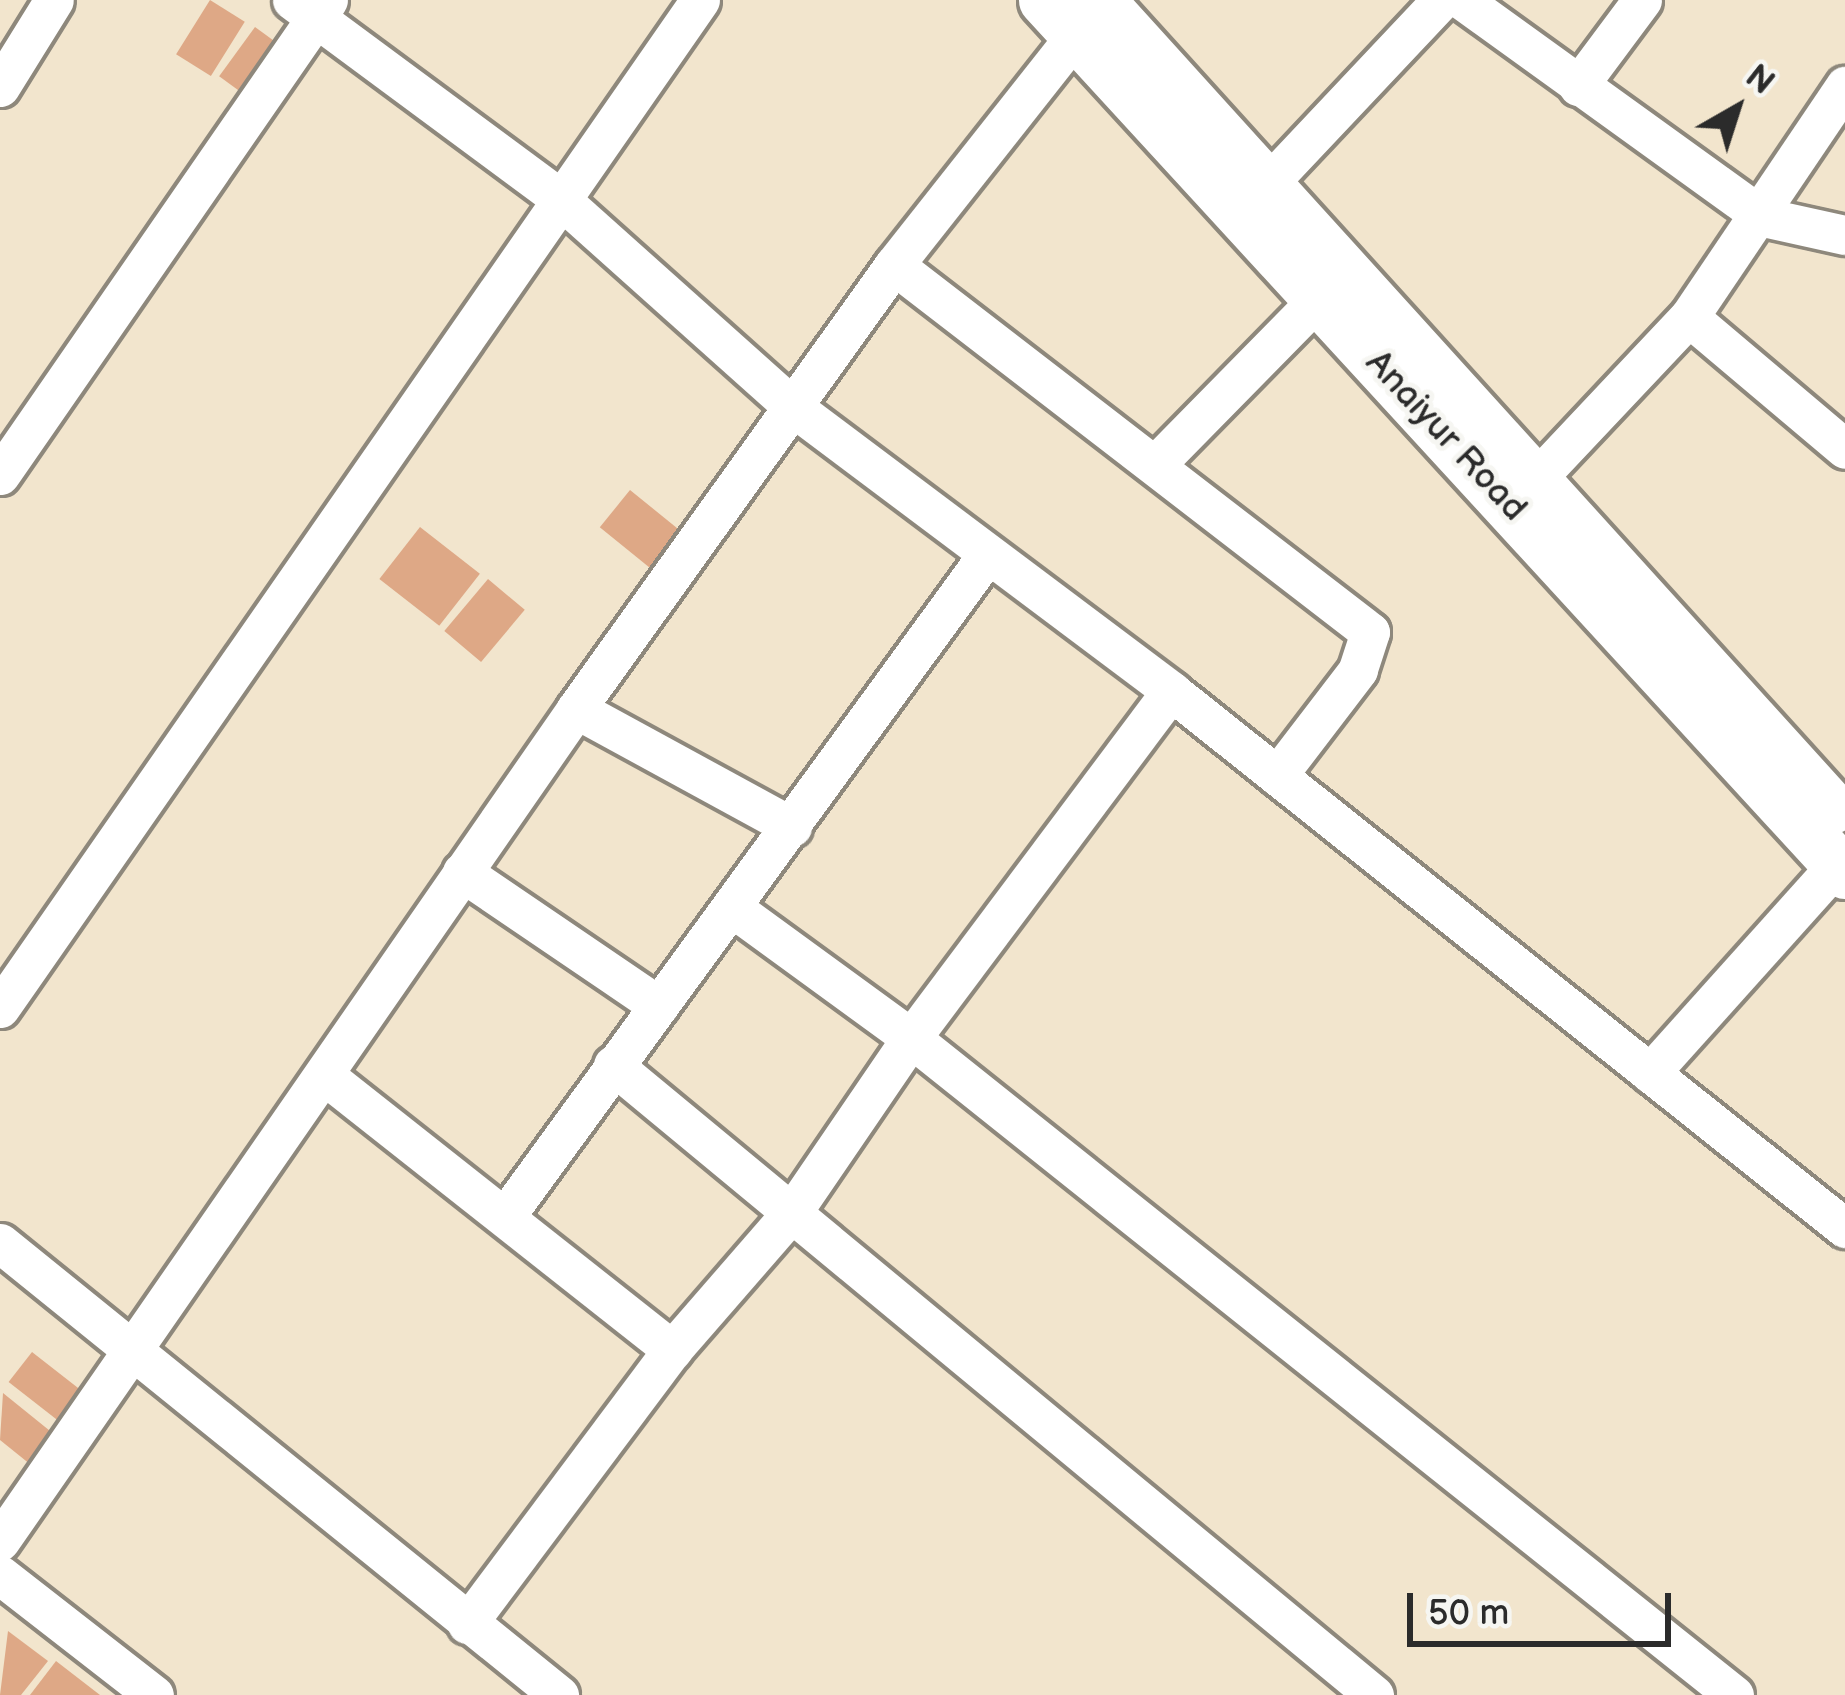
<!DOCTYPE html>
<html>
<head>
<meta charset="utf-8">
<style>
	body { margin:0 }
	#map { position:relative; width:1845px; height:1695px; overflow:hidden; background:#f2e5cd; font-family:"Balsamiq Sans",sans-serif }
	div>[style] { position:absolute }
	.building>* { inset:0; background:#dea886; transform-origin:0 0 }
	.roads { filter:drop-shadow(3px 0 #8e887c) drop-shadow(-3px 0 #8e887c) drop-shadow(0 3px #8e887c) drop-shadow(0 -3px #8e887c) }
	.minor>* { height:39px; margin:-19.5px; padding:0 19.5px; transform-origin:19.5px; border-radius:19.5px; background:#fff }
	.major>* { height:51px; margin:-25.5px; padding:0 25.5px; transform-origin:25.5px; border-radius:25.5px; background:#fff }
	span { translate:-50% -50%; white-space:nowrap; text-align:center; line-height:1.15; -webkit-text-stroke:10px #f6f6f2; paint-order:stroke }
	.street-label { font-size:36px; color:#2b2b2b }
	.north { position:absolute; left:1677px; top:48px; width:120px; height:120px; -webkit-text-stroke:9px #f6f6f2; paint-order:stroke; rotate:39deg; font-size:33px; font-weight:700; line-height:48px; text-align:center; color:#2b2b2b }
	.north::after { content:''; display:block; margin:auto; width:42px; height:54px; background:#2b2b2b; clip-path:polygon(50% 0,100% 100%,50% 72%,0 100%) }
	.scale { position:absolute; left:1407px; top:1593px; width:264px; height:54px; box-sizing:border-box; border:6px solid #2b2b2b; border-top:0; padding-left:15px; font-size:36px; line-height:42px; white-space:nowrap; color:#2b2b2b; -webkit-text-stroke:9px #f6f6f2; paint-order:stroke }
</style>
</head>
<body>
<div id="map">
	<div class="building">
		<div style="left:210px;top:0;width:41px;height:64px;rotate:32deg"></div>
		<div style="left:255px;top:27px;width:39px;height:61px;rotate:36deg"></div>
		<div style="left:630px;top:490px;width:81px;height:48px;rotate:39deg"></div>
		<div style="left:420px;top:527px;width:76px;height:66px;rotate:38deg"></div>
		<div style="left:488px;top:579px;width:48px;height:68px;rotate:40deg"></div>
		<div style="left:32px;top:1352px;width:76px;height:38px;rotate:38deg"></div>
		<div style="clip-path:polygon(3px 1393px,60px 1439px,36px 1469px,0 1440px)"></div>
		<div style="clip-path:polygon(8px 1631px,48px 1661px,21px 1695px,0 1695px)"></div>
		<div style="clip-path:polygon(56px 1661px,100px 1695px,30px 1695px)"></div>
	</div>
	<div class="roads">
		<div class="minor">
			<div style="left:292px;top:0;width:331px;rotate:36.5deg"></div>
			<div style="left:558px;top:197px;width:315px;rotate:41.8deg"></div>
			<div style="left:793px;top:407px;width:473px;rotate:36.9deg"></div>
			<div style="left:1171px;top:691px;width:862px;rotate:38.55deg"></div>
			<div style="left:1462px;top:0;width:371px;rotate:35.8deg"></div>
			<div style="left:1763px;top:217px;width:84px;rotate:12.4deg"></div>
			<div style="left:1578px;top:86px;width:107px;rotate:-53.3deg"></div>
			<div style="left:0;top:87px;width:102px;rotate:-58.2deg"></div>
			<div style="left:1247px;top:206px;width:283px;rotate:-46.7deg"></div>
			<div style="left:894px;top:265px;width:601px;rotate:37.63deg"></div>
			<div style="left:1370px;top:632px;width:40px;rotate:108deg"></div>
			<div style="left:1358px;top:670px;width:133px;rotate:127.4deg"></div>
			<div style="left:1689px;top:317px;width:204px;rotate:40.2deg"></div>
			<div style="left:1156px;top:464px;width:231px;rotate:-45.5deg"></div>
			<div style="left:0;top:475px;width:577px;rotate:-55.37deg"></div>
			<div style="left:1538px;top:477px;width:220px;rotate:-46.7deg"></div>
			<div style="left:1689px;top:317px;width:279px;rotate:-56deg"></div>
			<div style="left:1171px;top:691px;width:434px;rotate:126.8deg"></div>
			<div style="left:911px;top:1038px;width:1053px;rotate:38.6deg"></div>
			<div style="left:576px;top:709px;width:246px;rotate:28.6deg"></div>
			<div style="left:462px;top:872px;width:238px;rotate:34.2deg"></div>
			<div style="left:0;top:1008px;width:1227px;rotate:-55.22deg"></div>
			<div style="left:613px;top:1065px;width:988px;rotate:39.62deg"></div>
			<div style="left:1650px;top:1073px;width:292px;rotate:-48.1deg"></div>
			<div style="left:324px;top:1075px;width:444px;rotate:38.3deg"></div>
			<div style="left:507px;top:1214px;width:815px;rotate:-53.93deg"></div>
			<div style="left:0;top:1243px;width:719px;rotate:38.96deg"></div>
			<div style="left:0;top:1541px;width:1012px;rotate:-55.3deg"></div>
			<div style="left:576px;top:709px;width:546px;rotate:-54.39deg"></div>
			<div style="left:894px;top:265px;width:321px;rotate:-51.7deg"></div>
			<div style="left:0;top:1575px;width:195px;rotate:37.9deg"></div>
			<div style="left:467px;top:1624px;width:342px;rotate:-53.2deg"></div>
			<div style="left:672px;top:1350px;width:184px;rotate:-49deg"></div>
			<div style="left:793px;top:1211px;width:209px;rotate:-55.7deg"></div>
			<div style="left:911px;top:1038px;width:219px;rotate:-143.9deg"></div>
		</div>
		<div class="major">
			<div style="left:1044px;top:0;width:1185px;rotate:47.46deg"></div>
			<div style="left:1099px;top:0;width:1091px;rotate:47.79deg"></div>
		</div>
	</div>
	<div class="street-label">
		<span style="left:1446px;top:436px;rotate:47deg">Anaiyur Road</span>
	</div>
	<div class="north">N</div>
	<div class="scale">50 m</div>
</div>
</body>
</html>
